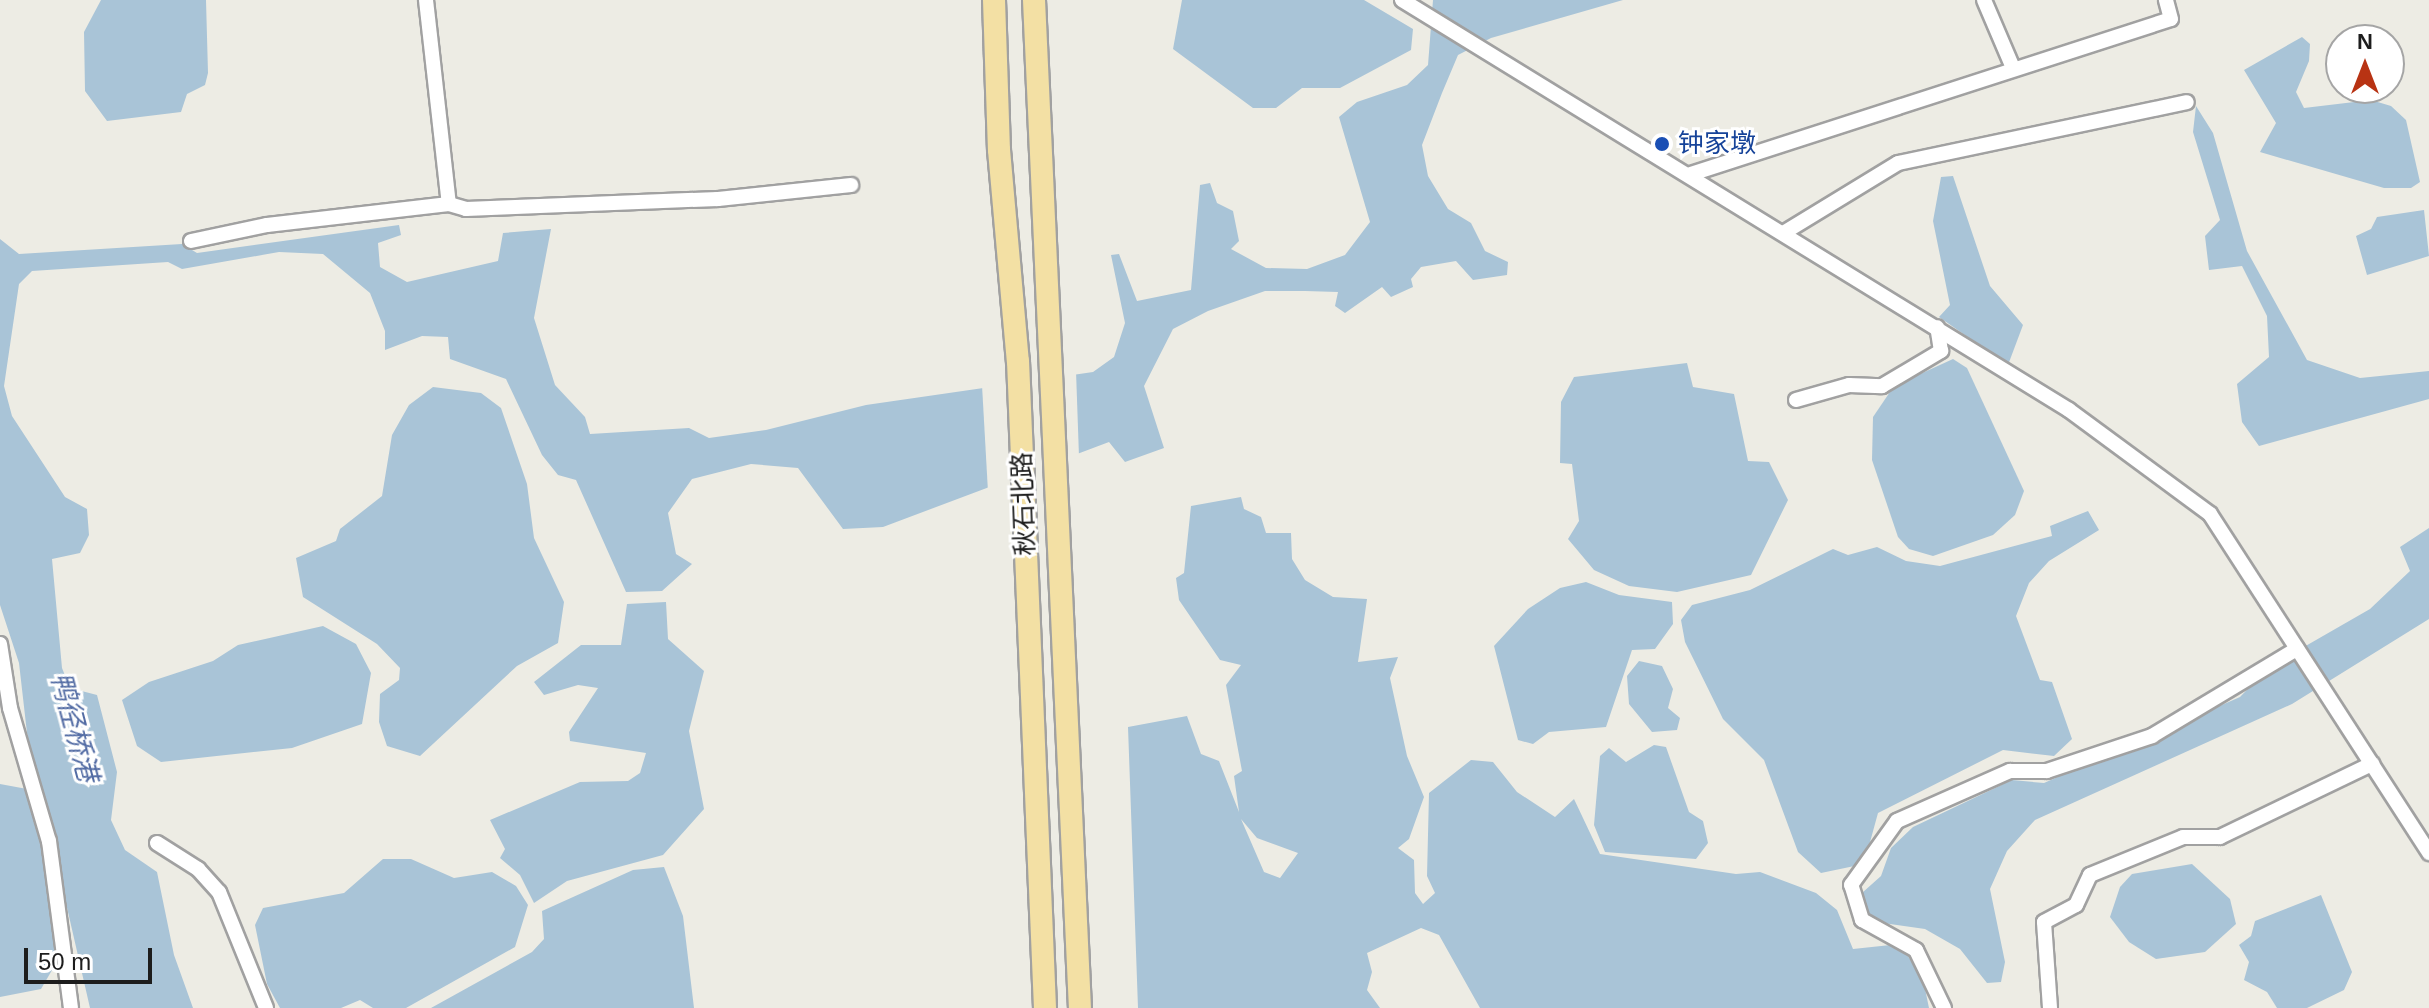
<!DOCTYPE html>
<html>
<head>
<meta charset="utf-8">
<style>
	body { margin:0 }
	#map { position:relative; width:2429px; height:1008px; overflow:hidden; background:#edece4; font-family:Arial,"Noto Sans SC",sans-serif }
	div>[style] { position:absolute }
	.water>* { inset:0; background:#a9c4d7 }
	.pier>* { inset:0; background:#edece4 }
	.roads { filter:drop-shadow(2px 0 #a1a1a1) drop-shadow(-2px 0 #a1a1a1) drop-shadow(0 2px #a1a1a1) drop-shadow(0 -2px #a1a1a1) }
	.street>* { height:14px; margin:-7px; padding:0 7px; transform-origin:7px; border-radius:7px; background:#fff }
	.primary>* { height:22px; margin:-11px; padding:0 11px; transform-origin:11px; border-radius:11px; background:#f3e0a4 }
	.dots>* { width:22px; height:22px; translate:-50% -50%; box-sizing:border-box; border:4px solid #fff; border-radius:50% }
	span { translate:-50% -50%; white-space:nowrap; text-align:center; line-height:1.15; -webkit-text-stroke:6px #fff; paint-order:stroke }
	.transit-label { font-size:26px; color:#164399 }
	.left { translate:0 -50%; text-align:left }
	.street-label { font-size:26px; color:#1d1d1d }
	.water-label { font-size:28px; color:#536ca4; font-style:italic }
	.north { position:absolute; left:2325px; top:24px; width:80px; height:80px; box-sizing:border-box; background:#fff; border:2px solid #a5a5a5; border-radius:50%; rotate:0deg; font-size:22px; font-weight:700; line-height:32px; text-align:center; color:#1d1d1d }
	.north::after { content:''; display:block; margin:auto; width:28px; height:36px; background:#b83313; clip-path:polygon(50% 0,100% 100%,50% 72%,0 100%) }
	.scale { position:absolute; left:24px; top:948px; width:128px; height:36px; box-sizing:border-box; border:4px solid #1d1d1d; border-top:0; padding-left:10px; font-size:24px; line-height:28px; white-space:nowrap; color:#1d1d1d; -webkit-text-stroke:6px #fff; paint-order:stroke }
</style>
</head>
<body>
<div id="map">
	<div class="water">
		<div style="clip-path:polygon(101px 0,206px 0,208px 73px,205px 85px,187px 94px,181px 112px,107px 121px,85px 91px,84px 32px)"></div>
		<div style="clip-path:polygon(1182px 0,1364px 0,1413px 29px,1411px 50px,1340px 88px,1302px 88px,1276px 108px,1253px 108px,1173px 49px)"></div>
		<div style="clip-path:polygon(1433px 0,1623px 0,1491px 38px,1458px 55px,1442px 93px,1422px 145px,1428px 176px,1448px 209px,1471px 223px,1485px 251px,1508px 262px,1507px 275px,1473px 280px,1456px 261px,1421px 267px,1411px 279px,1413px 287px,1391px 297px,1382px 287px,1345px 313px,1335px 306px,1338px 292px,1305px 291px,1265px 291px,1208px 311px,1173px 329px,1144px 386px,1164px 448px,1125px 462px,1109px 442px,883px 527px,843px 529px,798px 468px,751px 464px,692px 479px,668px 513px,676px 554px,692px 564px,662px 591px,626px 592px,576px 480px,558px 475px,542px 455px,506px 379px,450px 359px,448px 337px,422px 336px,385px 350px,385px 331px,370px 293px,323px 254px,279px 252px,182px 269px,168px 262px,32px 271px,19px 284px,4px 386px,12px 416px,65px 497px,87px 509px,89px 535px,80px 553px,52px 559px,62px 668px,70px 688px,97px 695px,117px 772px,111px 820px,125px 850px,157px 872px,174px 955px,193px 1008px,90px 1008px,27px 733px,19px 663px,0 605px,0 239px,19px 254px,182px 244px,197px 253px,399px 225px,401px 235px,378px 243px,380px 267px,407px 282px,498px 261px,503px 233px,551px 229px,534px 318px,555px 385px,585px 417px,590px 434px,689px 428px,709px 438px,766px 430px,866px 405px,1093px 372px,1114px 357px,1125px 323px,1111px 255px,1119px 254px,1137px 301px,1191px 290px,1200px 185px,1210px 183px,1217px 203px,1233px 211px,1239px 241px,1231px 249px,1266px 268px,1307px 269px,1345px 255px,1370px 222px,1339px 117px,1357px 102px,1407px 85px,1428px 65px)"></div>
		<div style="clip-path:polygon(2302px 37px,2310px 44px,2309px 61px,2296px 92px,2304px 108px,2371px 100px,2391px 106px,2406px 120px,2420px 182px,2411px 188px,2384px 188px,2260px 152px,2276px 123px,2244px 70px)"></div>
		<div style="clip-path:polygon(2196px 106px,2213px 133px,2247px 251px,2307px 360px,2360px 378px,2429px 371px,2429px 399px,2259px 446px,2242px 422px,2237px 384px,2269px 357px,2267px 316px,2242px 266px,2209px 270px,2205px 236px,2220px 220px,2193px 132px)"></div>
		<div style="clip-path:polygon(1953px 176px,1990px 286px,2023px 325px,2008px 365px,1939px 317px,1950px 305px,1933px 221px,1941px 177px)"></div>
		<div style="clip-path:polygon(2424px 210px,2429px 256px,2367px 275px,2356px 236px,2371px 229px,2377px 217px)"></div>
		<div style="clip-path:polygon(1953px 359px,1967px 368px,2024px 491px,2015px 515px,1993px 535px,1933px 556px,1909px 549px,1898px 537px,1872px 460px,1873px 417px,1894px 386px)"></div>
		<div style="clip-path:polygon(1687px 363px,1693px 387px,1734px 394px,1748px 461px,1769px 462px,1788px 500px,1751px 575px,1677px 592px,1629px 586px,1594px 570px,1568px 539px,1579px 521px,1572px 464px,1560px 463px,1561px 402px,1574px 377px)"></div>
		<div style="clip-path:polygon(433px 387px,481px 393px,501px 408px,527px 484px,534px 538px,564px 602px,558px 643px,517px 666px,420px 756px,387px 746px,379px 722px,380px 694px,399px 680px,400px 668px,377px 644px,303px 597px,296px 558px,336px 541px,340px 529px,382px 496px,392px 435px,409px 405px)"></div>
		<div style="clip-path:polygon(evenodd,1241px 497px,1244px 509px,1261px 517px,1266px 533px,1291px 533px,1292px 559px,1305px 580px,1333px 597px,1367px 599px,1358px 662px,1398px 657px,1390px 678px,1407px 756px,1424px 797px,1409px 839px,1398px 848px,1414px 860px,1415px 893px,1423px 904px,1435px 893px,1427px 876px,1429px 793px,1471px 760px,1493px 762px,1517px 792px,1555px 817px,1574px 799px,1600px 854px,1736px 874px,1760px 872px,1816px 893px,1837px 910px,1853px 949px,1900px 944px,1923px 979px,1929px 1008px,1480px 1008px,1439px 935px,1421px 928px,1367px 953px,1372px 972px,1367px 990px,1380px 1008px,1138px 1008px,1128px 727px,1187px 716px,1201px 754px,1219px 761px,1239px 812px,1234px 776px,1242px 771px,1226px 685px,1241px 665px,1220px 660px,1179px 600px,1176px 578px,1184px 573px,1191px 506px,1241px 497px,1241px 819px,1257px 838px,1298px 853px,1280px 878px,1264px 872px,1241px 819px)"></div>
		<div style="clip-path:polygon(2088px 511px,2099px 530px,2049px 561px,2029px 583px,2016px 616px,2040px 680px,2052px 682px,2072px 739px,2054px 756px,2003px 750px,1878px 813px,1864px 864px,1821px 873px,1798px 852px,1764px 760px,1723px 719px,1685px 642px,1681px 620px,1692px 605px,1750px 590px,1833px 549px,1848px 555px,1877px 547px,1906px 561px,1940px 566px,2052px 536px,2050px 526px)"></div>
		<div style="clip-path:polygon(2429px 528px,2429px 619px,2292px 704px,2035px 820px,2007px 851px,1990px 889px,2005px 962px,2001px 982px,1987px 983px,1960px 949px,1925px 929px,1862px 920px,1853px 901px,1881px 876px,1891px 848px,1913px 827px,2012px 780px,2044px 783px,2240px 697px,2269px 667px,2370px 609px,2410px 571px,2400px 547px)"></div>
		<div style="clip-path:polygon(1586px 582px,1619px 595px,1672px 602px,1673px 624px,1655px 649px,1632px 650px,1606px 727px,1549px 732px,1533px 744px,1518px 740px,1494px 646px,1528px 609px,1560px 588px)"></div>
		<div style="clip-path:polygon(666px 602px,668px 639px,704px 671px,689px 731px,704px 809px,663px 855px,567px 881px,534px 903px,520px 875px,500px 858px,505px 849px,490px 820px,580px 782px,628px 781px,640px 773px,646px 753px,570px 741px,569px 732px,598px 688px,578px 685px,544px 695px,534px 682px,581px 645px,621px 645px,627px 604px)"></div>
		<div style="clip-path:polygon(323px 626px,356px 644px,371px 673px,362px 724px,292px 748px,161px 762px,137px 746px,122px 700px,149px 682px,213px 661px,238px 645px)"></div>
		<div style="clip-path:polygon(1639px 661px,1662px 666px,1673px 689px,1668px 708px,1680px 718px,1677px 730px,1652px 732px,1629px 704px,1627px 676px)"></div>
		<div style="clip-path:polygon(1654px 745px,1666px 747px,1689px 812px,1703px 821px,1708px 843px,1696px 859px,1605px 852px,1594px 825px,1600px 756px,1609px 748px,1626px 762px)"></div>
		<div style="clip-path:polygon(0 784px,27px 789px,44px 843px,62px 953px,41px 989px,0 997px)"></div>
		<div style="clip-path:polygon(383px 859px,411px 859px,454px 878px,492px 872px,516px 886px,528px 905px,515px 947px,406px 1008px,373px 1008px,360px 1000px,341px 1008px,280px 1008px,267px 984px,255px 925px,263px 908px,344px 893px)"></div>
		<div style="clip-path:polygon(2192px 864px,2230px 899px,2236px 924px,2205px 952px,2156px 959px,2129px 942px,2110px 917px,2120px 887px,2132px 874px)"></div>
		<div style="clip-path:polygon(664px 867px,683px 916px,694px 1008px,431px 1008px,532px 952px,544px 939px,542px 911px,633px 870px)"></div>
		<div style="clip-path:polygon(2321px 895px,2352px 972px,2344px 990px,2307px 1008px,2277px 1008px,2267px 992px,2244px 980px,2249px 962px,2239px 945px,2251px 936px,2255px 921px)"></div>
	</div>
	<div class="pier">
		<div style="clip-path:polygon(1076px 371px,1079px 457px,988px 492px,982px 385px)"></div>
	</div>
	<div class="roads">
		<div class="street">
			<div style="left:426px;top:0;width:205px;rotate:83.6deg"></div>
			<div style="left:1402px;top:0;width:783px;rotate:31.58deg"></div>
			<div style="left:2069px;top:410px;width:175px;rotate:36.4deg"></div>
			<div style="left:2210px;top:514px;width:404px;rotate:57.1deg"></div>
			<div style="left:1984px;top:0;width:74px;rotate:66.9deg"></div>
			<div style="left:1691px;top:174px;width:504px;rotate:-17.9deg"></div>
			<div style="left:2171px;top:19px;width:20px;rotate:-105deg"></div>
			<div style="left:1785px;top:232px;width:132px;rotate:-31.4deg"></div>
			<div style="left:1898px;top:163px;width:295px;rotate:-11.9deg"></div>
			<div style="left:191px;top:241px;width:78px;rotate:-11.9deg"></div>
			<div style="left:267px;top:225px;width:183px;rotate:-6.6deg"></div>
			<div style="left:449px;top:204px;width:18px;rotate:16deg"></div>
			<div style="left:466px;top:209px;width:252px;rotate:-2.3deg"></div>
			<div style="left:718px;top:199px;width:134px;rotate:-6deg"></div>
			<div style="left:1796px;top:400px;width:55px;rotate:-15.8deg"></div>
			<div style="left:1849px;top:385px;width:33px;rotate:2deg"></div>
			<div style="left:1882px;top:386px;width:69px;rotate:-30.7deg"></div>
			<div style="left:1941px;top:351px;width:24px;rotate:-99deg"></div>
			<div style="left:0;top:644px;width:65px;rotate:81.1deg"></div>
			<div style="left:10px;top:708px;width:139px;rotate:73.7deg"></div>
			<div style="left:49px;top:841px;width:168px;rotate:82.5deg"></div>
			<div style="left:157px;top:843px;width:49px;rotate:32.4deg"></div>
			<div style="left:198px;top:869px;width:31px;rotate:48deg"></div>
			<div style="left:219px;top:892px;width:125px;rotate:67.9deg"></div>
			<div style="left:1944px;top:1008px;width:64px;rotate:-115.8deg"></div>
			<div style="left:1916px;top:950px;width:62px;rotate:-150.9deg"></div>
			<div style="left:1862px;top:920px;width:37px;rotate:-107deg"></div>
			<div style="left:1851px;top:885px;width:79px;rotate:-54.3deg"></div>
			<div style="left:1897px;top:821px;width:124px;rotate:-23.9deg"></div>
			<div style="left:2010px;top:771px;width:37px"></div>
			<div style="left:2047px;top:771px;width:111px;rotate:-18.4deg"></div>
			<div style="left:2152px;top:736px;width:169px;rotate:-31deg"></div>
			<div style="left:2050px;top:1008px;width:86px;rotate:-94deg"></div>
			<div style="left:2044px;top:922px;width:36px;rotate:-28deg"></div>
			<div style="left:2076px;top:905px;width:33px;rotate:-65deg"></div>
			<div style="left:2090px;top:875px;width:100px;rotate:-22.2deg"></div>
			<div style="left:2183px;top:837px;width:37px"></div>
			<div style="left:2220px;top:837px;width:169px;rotate:-25.7deg"></div>
		</div>
		<div class="primary">
			<div style="left:994px;top:0;width:150px;rotate:88.1deg"></div>
			<div style="left:999px;top:150px;width:212px;rotate:84.9deg"></div>
			<div style="left:1018px;top:361px;width:648px;rotate:87.61deg"></div>
			<div style="left:1034px;top:0;width:1009px;rotate:87.39deg"></div>
		</div>
	</div>
	<div class="dots">
		<div style="left:1662px;top:144px;background:#1a4fb4"></div>
	</div>
	<div class="transit-label">
		<span class="left" style="left:1678px;top:144px">钟家墩</span>
	</div>
	<div class="street-label">
		<span style="left:1024px;top:504px;rotate:-92deg">秋石北路</span>
	</div>
	<div class="water-label">
		<span style="left:74px;top:727px;rotate:75deg">鸭径桥港</span>
	</div>
	<div class="north">N</div>
	<div class="scale">50 m</div>
</div>
</body>
</html>
